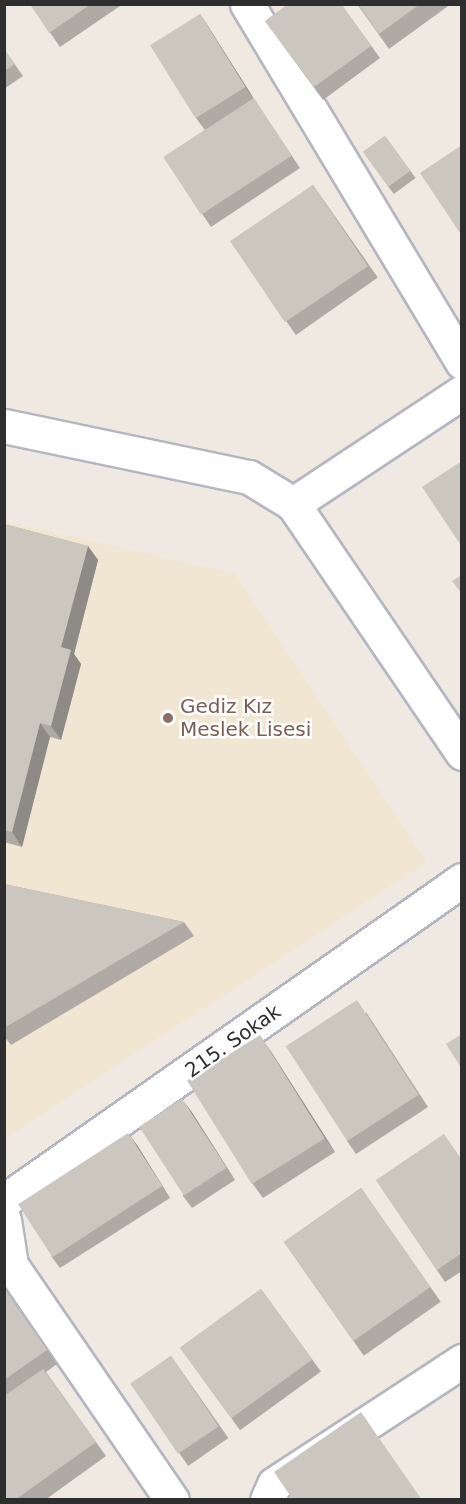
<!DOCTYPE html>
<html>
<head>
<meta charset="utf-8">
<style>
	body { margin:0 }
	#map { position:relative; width:466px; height:1504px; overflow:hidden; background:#efe9e1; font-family:"DejaVu Sans",sans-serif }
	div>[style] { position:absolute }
	.education>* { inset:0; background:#f0e6d1 }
	.roads { filter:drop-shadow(2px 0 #b4b7c1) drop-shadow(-2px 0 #b4b7c1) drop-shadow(0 2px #b4b7c1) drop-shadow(0 -2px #b4b7c1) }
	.minor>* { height:33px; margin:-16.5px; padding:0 16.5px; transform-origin:16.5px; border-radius:16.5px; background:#fff }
	.wall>* { inset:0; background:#afaba4; transform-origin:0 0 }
	.shaded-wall>* { inset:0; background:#8e8b86 }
	.building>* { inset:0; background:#cbc7bf; transform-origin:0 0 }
	.dots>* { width:16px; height:16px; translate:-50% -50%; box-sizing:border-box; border:3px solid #fff; border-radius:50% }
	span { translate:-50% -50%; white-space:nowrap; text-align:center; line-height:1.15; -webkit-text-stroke:5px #fff; paint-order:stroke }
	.education-label { font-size:20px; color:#785e54 }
	.left { translate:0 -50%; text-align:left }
	.street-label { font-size:20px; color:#2e2e2e }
	.frame { position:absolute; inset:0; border:6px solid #2e2e2e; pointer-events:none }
</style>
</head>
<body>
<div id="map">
	<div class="education">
		<div style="clip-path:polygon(5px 521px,235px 574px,427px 862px,5px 1138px)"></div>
	</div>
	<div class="roads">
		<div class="minor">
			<div style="left:247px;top:4px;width:418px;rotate:59deg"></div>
			<div style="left:4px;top:426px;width:250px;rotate:11.8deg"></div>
			<div style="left:249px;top:477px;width:52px;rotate:31.5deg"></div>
			<div style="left:293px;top:504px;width:301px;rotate:55.8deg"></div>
			<div style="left:293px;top:504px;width:203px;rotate:-33.5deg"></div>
			<div style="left:4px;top:1201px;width:559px;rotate:-35.03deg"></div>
			<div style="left:4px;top:1220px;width:46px;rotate:81.2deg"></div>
			<div style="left:11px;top:1265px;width:285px;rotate:55.6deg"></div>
			<div style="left:267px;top:1500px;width:17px;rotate:-66deg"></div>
			<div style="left:274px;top:1484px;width:225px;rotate:-33.2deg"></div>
		</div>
	</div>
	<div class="wall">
		<div style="clip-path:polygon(30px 4px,123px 4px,60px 47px)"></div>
		<div style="clip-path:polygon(341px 4px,380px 58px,323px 100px,265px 21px)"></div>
		<div style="clip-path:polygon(357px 4px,451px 4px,389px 49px)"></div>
		<div style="clip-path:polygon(200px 14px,254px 99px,300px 168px,211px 227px,164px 158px,205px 130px,196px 118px)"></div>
		<div style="clip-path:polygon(4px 49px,23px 76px,4px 89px)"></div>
		<div style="left:385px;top:136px;width:52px;height:27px;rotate:54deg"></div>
		<div style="left:313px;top:185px;width:113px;height:100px;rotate:55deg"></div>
		<div style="clip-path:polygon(4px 524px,88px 546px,98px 560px,74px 654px,81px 664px,61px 740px,50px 737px,22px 847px,4px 842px)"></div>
		<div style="clip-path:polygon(4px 884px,184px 922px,194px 936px,11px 1045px,4px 1036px)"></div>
		<div style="clip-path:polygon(366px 1012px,428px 1107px,356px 1154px,347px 1141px)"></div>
		<div style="clip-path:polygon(270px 1050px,335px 1152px,263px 1198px,252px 1183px)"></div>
		<div style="clip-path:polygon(191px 1111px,235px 1180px,192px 1208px,183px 1196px)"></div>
		<div style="clip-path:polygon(137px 1145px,170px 1198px,60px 1268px,51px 1256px)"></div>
		<div style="clip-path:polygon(462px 1160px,462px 1271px,445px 1282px,376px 1180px)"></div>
		<div style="left:361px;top:1188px;width:139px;height:94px;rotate:55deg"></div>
		<div style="clip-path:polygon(4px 1289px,57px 1364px,46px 1372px,106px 1456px,45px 1500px,4px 1500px)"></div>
		<div style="left:261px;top:1289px;width:102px;height:100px;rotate:54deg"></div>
		<div style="left:171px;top:1356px;width:100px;height:49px;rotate:55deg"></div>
	</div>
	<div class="shaded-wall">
		<div style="clip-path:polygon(200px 14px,208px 26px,254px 99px,245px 87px)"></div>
		<div style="clip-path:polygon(88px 546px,98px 560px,74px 654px,81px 664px,61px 740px,51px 726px,61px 647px)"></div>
		<div style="clip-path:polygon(40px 723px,50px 737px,22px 847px,12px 832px)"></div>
		<div style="clip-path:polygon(260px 1035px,270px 1050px,335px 1152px,325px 1138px)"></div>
		<div style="clip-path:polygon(182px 1099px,191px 1111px,235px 1180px,227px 1168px)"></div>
		<div style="clip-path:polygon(128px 1133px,137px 1145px,170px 1198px,162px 1186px)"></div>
	</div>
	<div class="building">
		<div style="clip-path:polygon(30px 4px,91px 4px,49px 33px)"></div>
		<div style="clip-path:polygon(288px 4px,341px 4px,371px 46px,314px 87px,265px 21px)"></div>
		<div style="clip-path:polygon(358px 4px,420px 4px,379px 34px)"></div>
		<div style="left:200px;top:14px;width:86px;height:59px;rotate:58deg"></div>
		<div style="clip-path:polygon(4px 49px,15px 64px,4px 71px)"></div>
		<div style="left:254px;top:98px;width:69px;height:108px;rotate:57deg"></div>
		<div style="left:385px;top:136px;width:43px;height:27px;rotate:54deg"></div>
		<div style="clip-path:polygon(462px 145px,462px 236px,420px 173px)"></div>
		<div style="left:313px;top:185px;width:98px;height:100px;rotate:56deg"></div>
		<div style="clip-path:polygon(462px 461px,462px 547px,422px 487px)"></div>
		<div style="clip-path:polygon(4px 524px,88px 546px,61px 647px,71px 650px,51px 726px,40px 723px,12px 832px,4px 830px)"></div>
		<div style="clip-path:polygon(462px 575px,462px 594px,452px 581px)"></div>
		<div style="clip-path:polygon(4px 884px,184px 922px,4px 1028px)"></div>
		<div style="left:357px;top:1000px;width:113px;height:85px;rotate:57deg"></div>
		<div style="clip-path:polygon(462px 1034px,462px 1069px,446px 1044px)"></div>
		<div style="left:260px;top:1035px;width:122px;height:86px;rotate:58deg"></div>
		<div style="left:182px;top:1099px;width:82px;height:51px;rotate:57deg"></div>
		<div style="left:128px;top:1133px;width:63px;height:131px;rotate:57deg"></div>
		<div style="clip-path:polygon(444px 1134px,462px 1160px,462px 1253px,437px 1270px,376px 1180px)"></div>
		<div style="left:361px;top:1188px;width:121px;height:94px;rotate:55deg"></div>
		<div style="clip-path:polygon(4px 1289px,47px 1350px,4px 1380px)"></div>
		<div style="left:261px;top:1289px;width:87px;height:100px;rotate:54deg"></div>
		<div style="left:171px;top:1356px;width:85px;height:49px;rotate:56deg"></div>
		<div style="clip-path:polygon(43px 1369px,96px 1442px,15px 1500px,4px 1500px,4px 1396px)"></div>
		<div style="clip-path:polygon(361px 1412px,422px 1500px,293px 1500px,274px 1472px)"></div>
	</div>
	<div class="dots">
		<div style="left:168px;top:718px;background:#8d6e63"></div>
	</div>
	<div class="education-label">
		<span class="left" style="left:180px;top:718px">Gediz Kız<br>Meslek Lisesi</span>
	</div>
	<div class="street-label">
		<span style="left:233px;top:1041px;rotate:-35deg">215. Sokak</span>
	</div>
	<div class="frame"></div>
</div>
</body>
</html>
